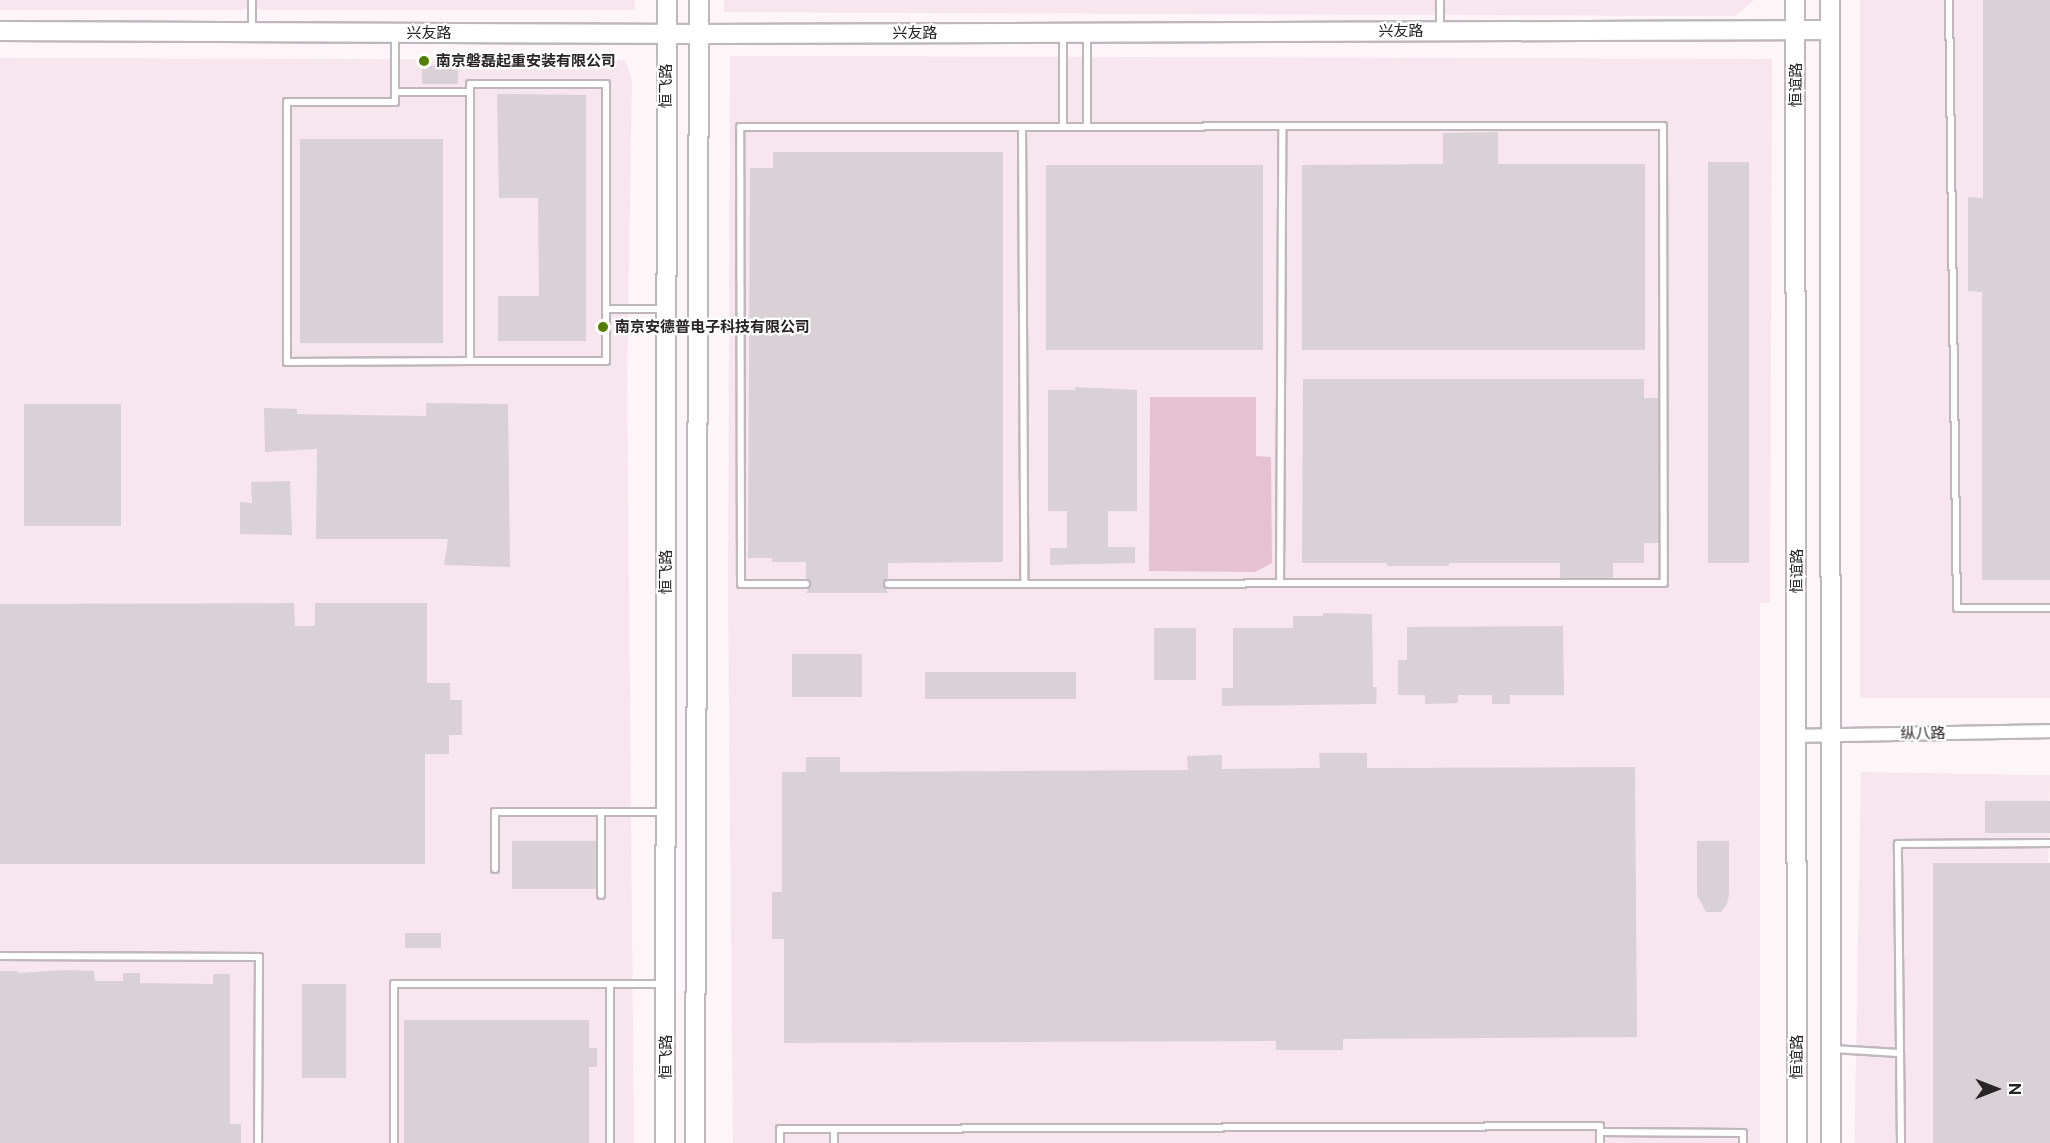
<!DOCTYPE html>
<html>
<head>
<meta charset="utf-8">
<style>
	body { margin:0 }
	#map { position:relative; width:2050px; height:1143px; overflow:hidden; background:#fdf5f8; font-family:"Public Sans","Noto Sans SC",sans-serif }
	div>[style] { position:absolute }
	.built>* { inset:0; background:#f7e6ed; transform-origin:0 0 }
	.green>* { inset:0; background:#e6c1d2 }
	.building>* { inset:0; background:#d9d1d5; transform-origin:0 0 }
	.roads { filter:drop-shadow(2px 0 #bfb7bb) drop-shadow(-2px 0 #bfb7bb) drop-shadow(0 2px #bfb7bb) drop-shadow(0 -2px #bfb7bb) }
	.lane>* { height:6px; margin:-3px; padding:0 3px; transform-origin:3px; border-radius:3px; background:#fff }
	.street>* { height:12px; margin:-6px; padding:0 6px; transform-origin:6px; border-radius:6px; background:#fff }
	.secondary>* { height:18px; margin:-9px; padding:0 9px; transform-origin:9px; border-radius:9px; background:#fff }
	.dots>* { width:16px; height:16px; translate:-50% -50%; box-sizing:border-box; border:3px solid #fff; border-radius:50% }
	span { translate:-50% -50%; white-space:nowrap; text-align:center; line-height:1.15; -webkit-text-stroke:4.5px #fff; paint-order:stroke }
	.street-label { font-size:15px; color:#292527 }
	.poi-label { font-size:15px; color:#292527; font-weight:700 }
	.left { translate:0 -50%; text-align:left }
	.north { position:absolute; left:1966px; top:1059px; width:60px; height:60px; -webkit-text-stroke:4px #fff; paint-order:stroke; rotate:90deg; font-size:16px; font-weight:700; line-height:24px; text-align:center; color:#292527 }
	.north::after { content:''; display:block; margin:auto; width:21px; height:27px; background:#292527; clip-path:polygon(50% 0,100% 100%,50% 72%,0 100%) }
</style>
</head>
<body>
<div id="map">
	<div class="built">
		<div style="left:0;top:0;width:635px;height:10px"></div>
		<div style="clip-path:polygon(724px 0,1754px 0,1735px 16px,724px 12px)"></div>
		<div style="left:1860px;top:0;width:190px;height:698px"></div>
		<div style="clip-path:polygon(730px 56px,1772px 59px,1770px 602px,1760px 603px,1760px 1143px,733px 1143px,728px 599px)"></div>
		<div style="clip-path:polygon(0 58px,625px 60px,632px 80px,627px 379px,634px 1143px,0 1143px)"></div>
		<div style="left:1861px;top:772px;width:189px;height:371px;rotate:1deg"></div>
	</div>
	<div class="green">
		<div style="clip-path:polygon(1150px 397px,1256px 397px,1256px 456px,1271px 457px,1272px 563px,1255px 572px,1149px 571px)"></div>
	</div>
	<div class="building">
		<div style="clip-path:polygon(1983px 0,2050px 0,2050px 580px,1982px 580px,1982px 292px,1968px 291px,1968px 197px,1983px 198px)"></div>
		<div style="left:422px;top:66px;width:36px;height:18px"></div>
		<div style="clip-path:polygon(497px 94px,586px 95px,586px 341px,498px 341px,498px 296px,539px 296px,538px 198px,499px 198px)"></div>
		<div style="clip-path:polygon(1498px 132px,1498px 164px,1645px 164px,1645px 350px,1302px 350px,1302px 165px,1443px 164px,1443px 133px)"></div>
		<div style="left:300px;top:139px;width:143px;height:204px"></div>
		<div style="clip-path:polygon(773px 152px,1003px 152px,1003px 562px,888px 563px,888px 579px,883px 583px,888px 593px,806px 593px,811px 585px,806px 579px,806px 562px,772px 562px,772px 558px,748px 558px,750px 168px,773px 168px)"></div>
		<div style="left:1708px;top:162px;width:41px;height:401px"></div>
		<div style="left:1046px;top:165px;width:217px;height:185px"></div>
		<div style="clip-path:polygon(1303px 379px,1644px 379px,1644px 398px,1658px 398px,1659px 543px,1644px 543px,1644px 563px,1613px 563px,1613px 578px,1560px 578px,1560px 563px,1449px 563px,1449px 566px,1387px 566px,1387px 563px,1302px 563px)"></div>
		<div style="clip-path:polygon(1075px 387px,1137px 390px,1137px 511px,1108px 511px,1108px 547px,1135px 547px,1135px 563px,1050px 565px,1050px 548px,1067px 548px,1067px 511px,1048px 511px,1048px 390px,1076px 390px)"></div>
		<div style="clip-path:polygon(426px 403px,508px 404px,510px 567px,444px 565px,448px 539px,316px 539px,317px 449px,265px 452px,264px 408px,297px 409px,297px 414px,426px 416px)"></div>
		<div style="left:121px;top:404px;width:122px;height:97px;rotate:90deg"></div>
		<div style="clip-path:polygon(290px 481px,292px 535px,240px 534px,240px 502px,252px 503px,251px 482px)"></div>
		<div style="clip-path:polygon(294px 603px,295px 626px,315px 626px,315px 603px,427px 603px,427px 683px,450px 683px,450px 700px,462px 700px,462px 735px,449px 735px,449px 754px,425px 754px,425px 864px,0 864px,0 604px)"></div>
		<div style="clip-path:polygon(1323px 613px,1372px 614px,1373px 687px,1377px 687px,1376px 704px,1222px 706px,1222px 688px,1233px 688px,1233px 628px,1293px 628px,1293px 616px,1323px 616px)"></div>
		<div style="clip-path:polygon(1563px 626px,1564px 695px,1510px 695px,1510px 704px,1492px 704px,1492px 695px,1458px 695px,1458px 703px,1425px 704px,1425px 695px,1398px 695px,1398px 660px,1407px 660px,1407px 627px)"></div>
		<div style="left:1154px;top:628px;width:42px;height:52px"></div>
		<div style="left:862px;top:654px;width:43px;height:70px;rotate:90deg"></div>
		<div style="left:925px;top:672px;width:151px;height:27px"></div>
		<div style="clip-path:polygon(1319px 753px,1367px 753px,1367px 768px,1635px 767px,1637px 1037px,1343px 1039px,1343px 1050px,1276px 1050px,1276px 1041px,784px 1043px,784px 939px,772px 939px,772px 892px,782px 892px,782px 772px,806px 772px,806px 757px,840px 757px,840px 772px,1188px 770px,1187px 756px,1222px 755px,1222px 769px,1320px 768px)"></div>
		<div style="left:1985px;top:801px;width:65px;height:32px"></div>
		<div style="left:512px;top:841px;width:84px;height:48px"></div>
		<div style="clip-path:polygon(1697px 841px,1729px 841px,1729px 895px,1727px 904px,1721px 912px,1706px 912px,1697px 895px)"></div>
		<div style="left:1933px;top:863px;width:117px;height:280px"></div>
		<div style="left:405px;top:933px;width:36px;height:15px"></div>
		<div style="clip-path:polygon(66px 970px,94px 971px,95px 981px,123px 981px,123px 973px,140px 973px,140px 983px,213px 984px,213px 974px,230px 974px,230px 1124px,241px 1124px,241px 1143px,0 1143px,0 971px,18px 971px,18px 973px)"></div>
		<div style="left:302px;top:984px;width:44px;height:94px"></div>
		<div style="clip-path:polygon(404px 1020px,589px 1020px,589px 1048px,597px 1048px,597px 1067px,589px 1067px,589px 1143px,404px 1143px)"></div>
	</div>
	<div class="roads">
		<div class="lane">
			<div style="left:252px;top:0;width:31px;rotate:90deg"></div>
			<div style="left:1949px;top:0;width:608px;rotate:89.25deg"></div>
			<div style="left:1957px;top:608px;width:93px"></div>
			<div style="left:1440px;top:30px;width:30px;rotate:-90deg"></div>
			<div style="left:395px;top:36px;width:66px;rotate:90deg"></div>
			<div style="left:395px;top:102px;width:108px;rotate:180deg"></div>
			<div style="left:287px;top:102px;width:260px;rotate:90deg"></div>
			<div style="left:287px;top:362px;width:183px;rotate:-0.3deg"></div>
			<div style="left:1063px;top:36px;width:91px;rotate:90deg"></div>
			<div style="left:395px;top:92px;width:75px"></div>
			<div style="left:1022px;top:127px;width:457px;rotate:89.7deg"></div>
			<div style="left:1087px;top:127px;width:92px;rotate:-90deg"></div>
			<div style="left:606px;top:309px;width:52px;rotate:90deg"></div>
			<div style="left:606px;top:361px;width:136px;rotate:180deg"></div>
			<div style="left:470px;top:361px;width:277px;rotate:-90deg"></div>
			<div style="left:470px;top:84px;width:136px"></div>
			<div style="left:606px;top:84px;width:225px;rotate:90deg"></div>
			<div style="left:606px;top:309px;width:59px"></div>
			<div style="left:1280px;top:583px;width:456px;rotate:-89.7deg"></div>
			<div style="left:806px;top:584px;width:65px;rotate:180deg"></div>
			<div style="left:741px;top:584px;width:457px;rotate:-90.1deg"></div>
			<div style="left:740px;top:127px;width:923px;rotate:-0.06deg"></div>
			<div style="left:1663px;top:126px;width:457px;rotate:89.9deg"></div>
			<div style="left:1664px;top:583px;width:776px;rotate:179.93deg"></div>
			<div style="left:601px;top:812px;width:83px;rotate:90deg"></div>
			<div style="left:495px;top:869px;width:57px;rotate:-90deg"></div>
			<div style="left:495px;top:812px;width:170px"></div>
			<div style="left:0;top:956px;width:259px;rotate:0.2deg"></div>
			<div style="left:259px;top:957px;width:186px;rotate:90.3deg"></div>
			<div style="left:610px;top:985px;width:158px;rotate:90deg"></div>
			<div style="left:1832px;top:1049px;width:68px;rotate:3.4deg"></div>
			<div style="left:1600px;top:1132px;width:143px;rotate:0.4deg"></div>
			<div style="left:1743px;top:1133px;width:10px;rotate:90deg"></div>
			<div style="left:394px;top:1143px;width:159px;rotate:-90deg"></div>
			<div style="left:394px;top:984px;width:269px"></div>
			<div style="left:780px;top:1143px;width:14px;rotate:-90deg"></div>
			<div style="left:780px;top:1129px;width:54px"></div>
			<div style="left:834px;top:1143px;width:14px;rotate:-90deg"></div>
			<div style="left:834px;top:1129px;width:766px;rotate:-0.22deg"></div>
			<div style="left:1600px;top:1126px;width:17px;rotate:90deg"></div>
			<div style="left:1901px;top:1143px;width:299px;rotate:-90.6deg"></div>
			<div style="left:1898px;top:844px;width:152px;rotate:-0.4deg"></div>
		</div>
		<div class="street">
			<div style="left:1797px;top:736px;width:253px;rotate:-1.1deg"></div>
		</div>
		<div class="secondary">
			<div style="left:1795px;top:0;width:1143px;rotate:89.9deg"></div>
			<div style="left:1830px;top:0;width:1143px;rotate:89.95deg"></div>
			<div style="left:0;top:31px;width:698px;rotate:0.25deg"></div>
			<div style="left:698px;top:34px;width:1132px;rotate:-0.2deg"></div>
			<div style="left:665px;top:1143px;width:1143px;rotate:-89.9deg"></div>
			<div style="left:695px;top:1143px;width:1143px;rotate:-89.8deg"></div>
		</div>
	</div>
	<div class="dots">
		<div style="left:424px;top:61px;background:#537e01"></div>
		<div style="left:603px;top:327px;background:#537e01"></div>
	</div>
	<div class="street-label">
		<span style="left:1401px;top:31px">兴友路</span>
		<span style="left:429px;top:33px">兴友路</span>
		<span style="left:915px;top:33px">兴友路</span>
		<span style="left:1796px;top:85px;rotate:-90deg">恒谊路</span>
		<span style="left:666px;top:86px;rotate:-90deg">恒飞路</span>
		<span style="left:1797px;top:571px;rotate:-90deg">恒谊路</span>
		<span style="left:666px;top:572px;rotate:-90deg">恒飞路</span>
		<span style="left:1923px;top:733px;rotate:-1deg">纵八路</span>
		<span style="left:666px;top:1057px;rotate:-90deg">恒飞路</span>
		<span style="left:1797px;top:1057px;rotate:-90deg">恒谊路</span>
	</div>
	<div class="poi-label">
		<span class="left" style="left:436px;top:61px">南京磐磊起重安装有限公司</span>
		<span class="left" style="left:615px;top:327px">南京安德普电子科技有限公司</span>
	</div>
	<div class="north">N</div>
</div>
</body>
</html>
